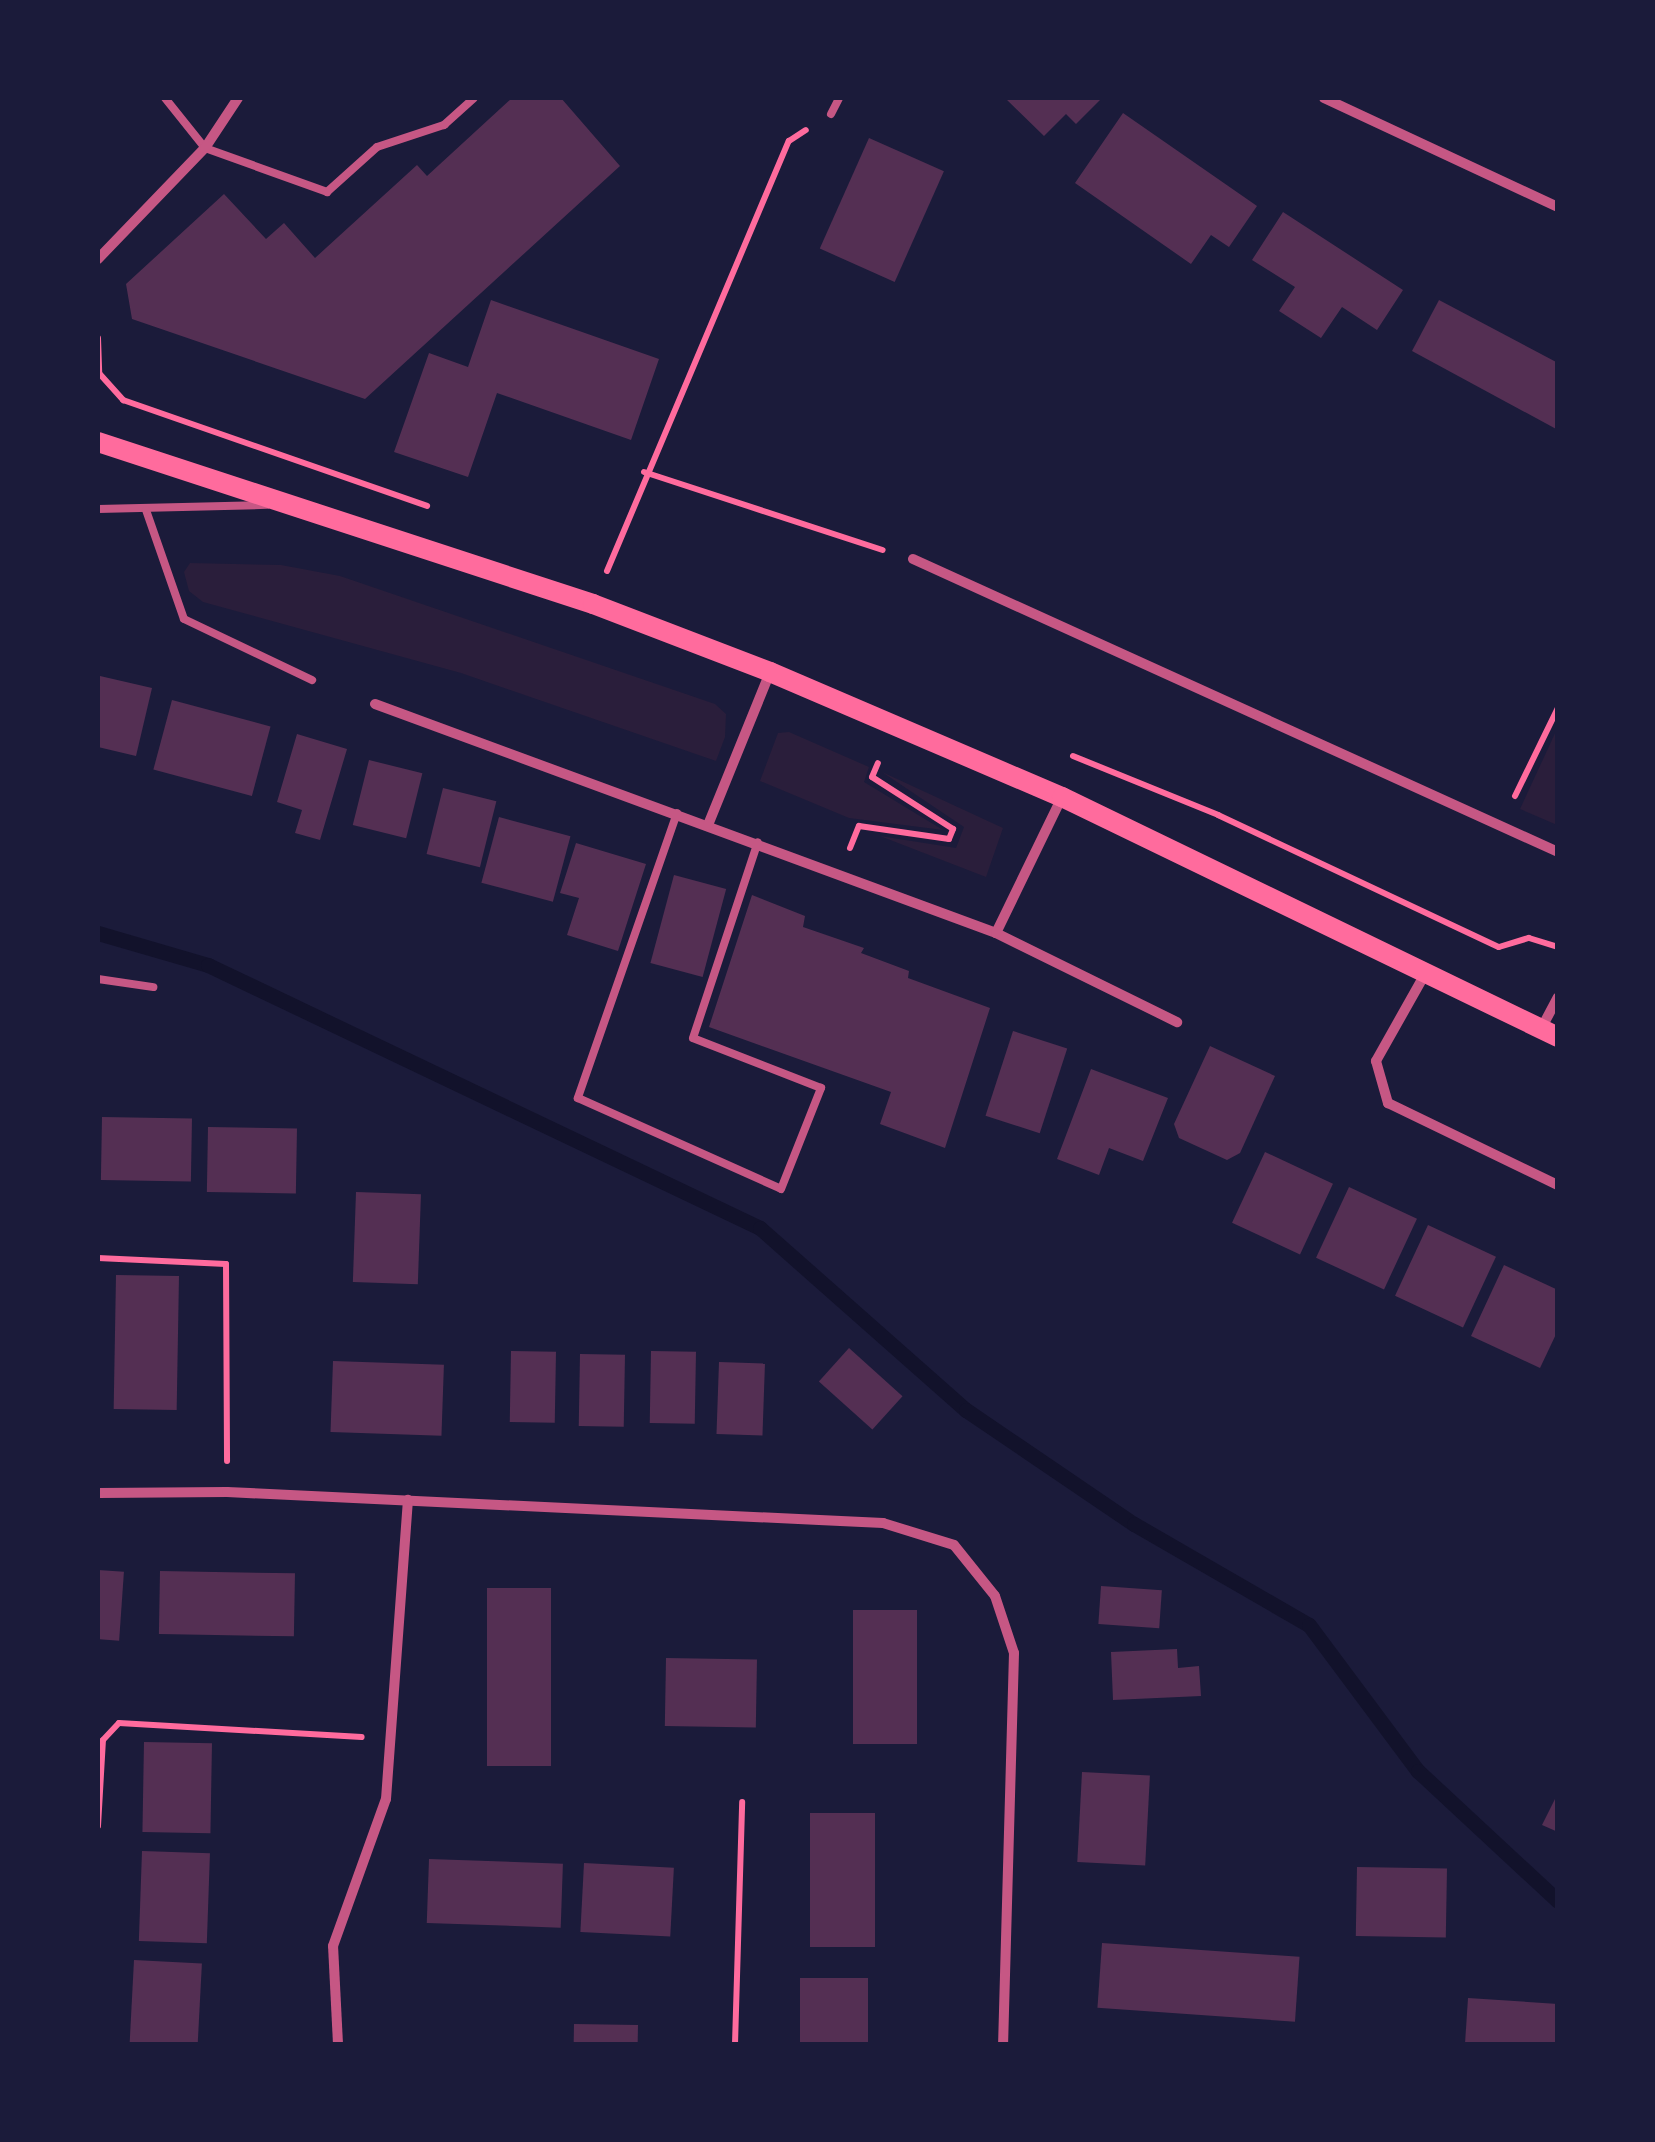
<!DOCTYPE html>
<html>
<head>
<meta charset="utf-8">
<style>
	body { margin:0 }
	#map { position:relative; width:1655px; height:2142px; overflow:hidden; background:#1b1b3a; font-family:Ubuntu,sans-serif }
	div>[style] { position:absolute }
	.green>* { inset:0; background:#2a1e3b }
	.stream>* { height:15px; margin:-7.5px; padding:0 7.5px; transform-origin:7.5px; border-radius:7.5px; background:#12122b }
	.building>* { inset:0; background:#542f53; transform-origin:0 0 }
	.path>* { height:6px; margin:-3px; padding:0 3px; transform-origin:3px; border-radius:3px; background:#ff6b9d }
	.service>* { height:8px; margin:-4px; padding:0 4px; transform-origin:4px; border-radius:4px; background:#c65784 }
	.minor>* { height:10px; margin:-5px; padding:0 5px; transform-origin:5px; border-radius:5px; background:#c65784 }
	.secondary>* { height:20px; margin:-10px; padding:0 10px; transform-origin:10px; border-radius:10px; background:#ff6b9d }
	span { translate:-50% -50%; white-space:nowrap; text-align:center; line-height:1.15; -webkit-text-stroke:8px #1b1b3a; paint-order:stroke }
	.frame { position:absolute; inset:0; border:100px solid #1b1b3a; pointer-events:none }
</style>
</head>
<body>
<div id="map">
	<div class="green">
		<div style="clip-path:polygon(190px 563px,281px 565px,340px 576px,715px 704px,726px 714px,725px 737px,716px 761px,461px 673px,203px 602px,189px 591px,184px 572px)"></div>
		<div style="clip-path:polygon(1557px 729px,1557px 825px,1520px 809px)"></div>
		<div style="clip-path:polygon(789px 732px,869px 767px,864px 782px,943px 830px,849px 818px,760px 781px,778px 733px)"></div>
		<div style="clip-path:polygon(882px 772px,1003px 828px,986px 877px,880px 836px,956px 848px,964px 827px)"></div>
	</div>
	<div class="stream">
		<div style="left:98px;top:933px;width:115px;rotate:16.2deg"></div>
		<div style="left:208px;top:965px;width:611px;rotate:25.48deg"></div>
		<div style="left:760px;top:1228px;width:275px;rotate:41.5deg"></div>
		<div style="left:966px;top:1410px;width:203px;rotate:34.2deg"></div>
		<div style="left:1134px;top:1524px;width:202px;rotate:30deg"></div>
		<div style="left:1309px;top:1625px;width:182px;rotate:53.3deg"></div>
		<div style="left:1418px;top:1771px;width:191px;rotate:42.9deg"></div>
	</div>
	<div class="building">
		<div style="clip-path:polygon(512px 98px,561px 98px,620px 166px,365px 399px,132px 319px,126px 284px,224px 194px,266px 239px,284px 223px,315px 258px,417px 165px,427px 176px)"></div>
		<div style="clip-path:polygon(1005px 98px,1102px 98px,1076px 124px,1066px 114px,1044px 136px)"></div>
		<div style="clip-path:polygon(1123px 113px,1257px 206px,1229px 247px,1211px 235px,1191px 264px,1075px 183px)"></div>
		<div style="left:869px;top:138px;width:82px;height:121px;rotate:24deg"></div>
		<div style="clip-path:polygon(1283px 212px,1403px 290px,1377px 330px,1342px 307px,1321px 338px,1279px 311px,1295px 287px,1252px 260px)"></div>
		<div style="clip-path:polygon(491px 300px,659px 359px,631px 440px,497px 393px,468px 477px,394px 452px,429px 353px,468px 367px)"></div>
		<div style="clip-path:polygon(1439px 300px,1558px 363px,1558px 430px,1412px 351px)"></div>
		<div style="clip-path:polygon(100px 676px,152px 688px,136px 756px,98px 747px)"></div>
		<div style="left:172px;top:700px;width:102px;height:72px;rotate:15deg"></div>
		<div style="clip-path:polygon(297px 734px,347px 749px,320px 840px,295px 833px,302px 810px,277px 802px)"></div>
		<div style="left:369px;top:760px;width:55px;height:67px;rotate:14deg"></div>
		<div style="left:443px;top:788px;width:55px;height:68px;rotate:14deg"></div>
		<div style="left:499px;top:817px;width:74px;height:68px;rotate:15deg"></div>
		<div style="clip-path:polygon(576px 843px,646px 864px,618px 951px,567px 935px,579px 898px,560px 893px)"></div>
		<div style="left:674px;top:875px;width:54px;height:91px;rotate:15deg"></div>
		<div style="clip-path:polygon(752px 895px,805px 916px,803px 927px,864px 948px,861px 953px,909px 971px,908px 978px,990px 1008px,945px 1148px,880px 1124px,891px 1092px,709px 1027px)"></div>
		<div style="left:1013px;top:1031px;width:57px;height:89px;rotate:18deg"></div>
		<div style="clip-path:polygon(1210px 1046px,1275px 1076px,1240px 1153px,1227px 1160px,1179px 1138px,1174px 1124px)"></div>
		<div style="clip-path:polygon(1091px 1069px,1168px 1098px,1143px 1161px,1109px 1148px,1099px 1175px,1057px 1159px)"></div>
		<div style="left:102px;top:1117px;width:90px;height:63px;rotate:1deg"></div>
		<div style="left:208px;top:1127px;width:89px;height:65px;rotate:1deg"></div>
		<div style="left:1265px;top:1152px;width:75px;height:78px;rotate:25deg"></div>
		<div style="left:1349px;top:1187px;width:75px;height:78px;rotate:25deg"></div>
		<div style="left:356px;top:1192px;width:65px;height:90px;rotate:2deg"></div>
		<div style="left:1428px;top:1225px;width:75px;height:78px;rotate:25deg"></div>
		<div style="clip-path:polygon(1504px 1265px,1558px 1290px,1558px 1330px,1540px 1368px,1471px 1336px)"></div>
		<div style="left:116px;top:1275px;width:63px;height:134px;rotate:1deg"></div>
		<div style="left:849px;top:1348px;width:72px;height:45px;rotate:42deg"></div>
		<div style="left:511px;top:1351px;width:45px;height:71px;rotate:1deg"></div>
		<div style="left:651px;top:1351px;width:45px;height:72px;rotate:1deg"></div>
		<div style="left:580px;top:1354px;width:45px;height:72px;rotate:1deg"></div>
		<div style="left:333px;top:1361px;width:111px;height:71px;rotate:2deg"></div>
		<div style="left:719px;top:1362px;width:46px;height:72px;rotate:2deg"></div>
		<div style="left:98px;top:1570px;width:26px;height:69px;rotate:4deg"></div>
		<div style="left:160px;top:1571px;width:135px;height:63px;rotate:1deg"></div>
		<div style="left:1101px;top:1586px;width:61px;height:38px;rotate:4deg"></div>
		<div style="left:487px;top:1588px;width:64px;height:178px"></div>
		<div style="left:853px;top:1610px;width:64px;height:134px"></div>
		<div style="clip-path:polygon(1177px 1649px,1178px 1668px,1199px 1666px,1201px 1696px,1113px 1700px,1111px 1652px)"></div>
		<div style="left:666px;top:1658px;width:91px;height:68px;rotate:1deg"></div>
		<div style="left:144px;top:1742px;width:68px;height:90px;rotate:1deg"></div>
		<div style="left:1082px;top:1772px;width:68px;height:90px;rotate:3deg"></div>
		<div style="clip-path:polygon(1558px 1793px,1558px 1832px,1542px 1825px)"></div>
		<div style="left:810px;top:1813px;width:65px;height:134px"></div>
		<div style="left:142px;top:1851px;width:68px;height:90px;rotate:2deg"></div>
		<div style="left:429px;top:1859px;width:134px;height:64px;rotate:2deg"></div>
		<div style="left:584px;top:1863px;width:90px;height:69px;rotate:3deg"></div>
		<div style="left:1357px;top:1867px;width:90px;height:69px;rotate:1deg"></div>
		<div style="left:1102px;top:1943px;width:198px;height:65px;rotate:4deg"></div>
		<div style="left:134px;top:1960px;width:68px;height:84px;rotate:3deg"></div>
		<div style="left:800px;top:1978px;width:68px;height:66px"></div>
		<div style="clip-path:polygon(1468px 1998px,1558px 2004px,1558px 2044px,1465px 2044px)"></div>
		<div style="left:574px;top:2024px;width:64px;height:20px;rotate:1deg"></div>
	</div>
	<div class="path">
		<div style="left:98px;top:338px;width:35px;rotate:88deg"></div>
		<div style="left:98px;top:372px;width:38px;rotate:48deg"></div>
		<div style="left:123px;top:400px;width:322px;rotate:19.2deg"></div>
		<div style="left:644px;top:472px;width:251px;rotate:18.1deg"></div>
		<div style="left:607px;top:571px;width:467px;rotate:-67.1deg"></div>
		<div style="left:789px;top:141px;width:20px;rotate:-33deg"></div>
		<div style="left:1073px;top:756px;width:157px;rotate:22.1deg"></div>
		<div style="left:1218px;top:815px;width:310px;rotate:25.2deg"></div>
		<div style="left:1499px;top:947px;width:31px;rotate:-17deg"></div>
		<div style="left:1529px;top:938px;width:30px;rotate:17deg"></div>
		<div style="left:1515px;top:796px;width:98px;rotate:-64deg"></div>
		<div style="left:850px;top:848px;width:24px;rotate:-68deg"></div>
		<div style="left:859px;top:826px;width:91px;rotate:8.2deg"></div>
		<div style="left:949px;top:839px;width:11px;rotate:-68deg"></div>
		<div style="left:953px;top:829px;width:96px;rotate:-147.3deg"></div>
		<div style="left:872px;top:777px;width:15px;rotate:-67deg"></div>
		<div style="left:98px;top:1258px;width:128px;rotate:2.7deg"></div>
		<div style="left:226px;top:1264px;width:197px;rotate:89.7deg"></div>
		<div style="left:98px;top:1826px;width:86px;rotate:-86.7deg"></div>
		<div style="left:103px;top:1740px;width:23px;rotate:-47deg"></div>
		<div style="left:119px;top:1723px;width:243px;rotate:3.3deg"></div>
		<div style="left:735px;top:2044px;width:242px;rotate:-88.3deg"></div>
	</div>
	<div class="service">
		<div style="left:165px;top:98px;width:64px;rotate:51.3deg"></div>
		<div style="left:205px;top:148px;width:130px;rotate:19.8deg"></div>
		<div style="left:327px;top:192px;width:67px;rotate:-42deg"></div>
		<div style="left:377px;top:147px;width:71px;rotate:-18.2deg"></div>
		<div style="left:444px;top:125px;width:40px;rotate:-42deg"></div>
		<div style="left:831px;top:114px;width:18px;rotate:-63deg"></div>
		<div style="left:98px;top:509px;width:169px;rotate:-1.4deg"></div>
		<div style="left:146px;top:510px;width:115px;rotate:70.8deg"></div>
		<div style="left:184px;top:619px;width:142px;rotate:25.5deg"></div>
		<div style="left:677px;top:813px;width:302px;rotate:109.2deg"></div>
		<div style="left:578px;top:1098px;width:222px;rotate:24.1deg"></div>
		<div style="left:781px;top:1189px;width:109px;rotate:-68.4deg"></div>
		<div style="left:821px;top:1088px;width:137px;rotate:-158.7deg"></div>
		<div style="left:693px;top:1038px;width:206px;rotate:-71.7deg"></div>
		<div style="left:98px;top:979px;width:56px;rotate:8.3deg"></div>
	</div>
	<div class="minor">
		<div style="left:1324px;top:98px;width:258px;rotate:25deg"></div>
		<div style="left:98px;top:259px;width:154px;rotate:-46.1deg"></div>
		<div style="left:205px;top:148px;width:60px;rotate:-56.6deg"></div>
		<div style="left:913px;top:559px;width:708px;rotate:24.43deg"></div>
		<div style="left:375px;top:704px;width:662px;rotate:20.24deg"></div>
		<div style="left:996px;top:933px;width:202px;rotate:26.2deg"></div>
		<div style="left:708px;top:825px;width:165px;rotate:-67.9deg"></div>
		<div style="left:996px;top:933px;width:151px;rotate:-64.1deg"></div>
		<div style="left:1425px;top:974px;width:100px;rotate:119.4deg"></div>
		<div style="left:1376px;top:1061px;width:44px;rotate:74.1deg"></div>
		<div style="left:1388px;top:1103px;width:189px;rotate:25.8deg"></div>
		<div style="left:1541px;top:1029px;width:36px;rotate:-62deg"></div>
		<div style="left:98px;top:1493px;width:129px;rotate:-0.4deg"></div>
		<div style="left:227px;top:1492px;width:657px;rotate:2.71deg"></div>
		<div style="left:883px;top:1523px;width:74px;rotate:17.2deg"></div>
		<div style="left:954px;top:1545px;width:65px;rotate:51.2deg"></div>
		<div style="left:995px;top:1596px;width:60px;rotate:71.6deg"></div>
		<div style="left:1014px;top:1653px;width:391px;rotate:91.6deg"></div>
		<div style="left:338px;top:2044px;width:98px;rotate:-92.9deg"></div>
		<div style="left:333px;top:1946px;width:156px;rotate:-70.2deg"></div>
		<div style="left:386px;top:1799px;width:300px;rotate:-85.8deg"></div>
	</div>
	<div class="secondary">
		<div style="left:98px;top:442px;width:521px;rotate:18.12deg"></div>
		<div style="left:593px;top:604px;width:190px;rotate:21deg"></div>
		<div style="left:770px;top:672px;width:318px;rotate:23.2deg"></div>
		<div style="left:1062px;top:797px;width:551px;rotate:25.82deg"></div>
	</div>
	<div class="frame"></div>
</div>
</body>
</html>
